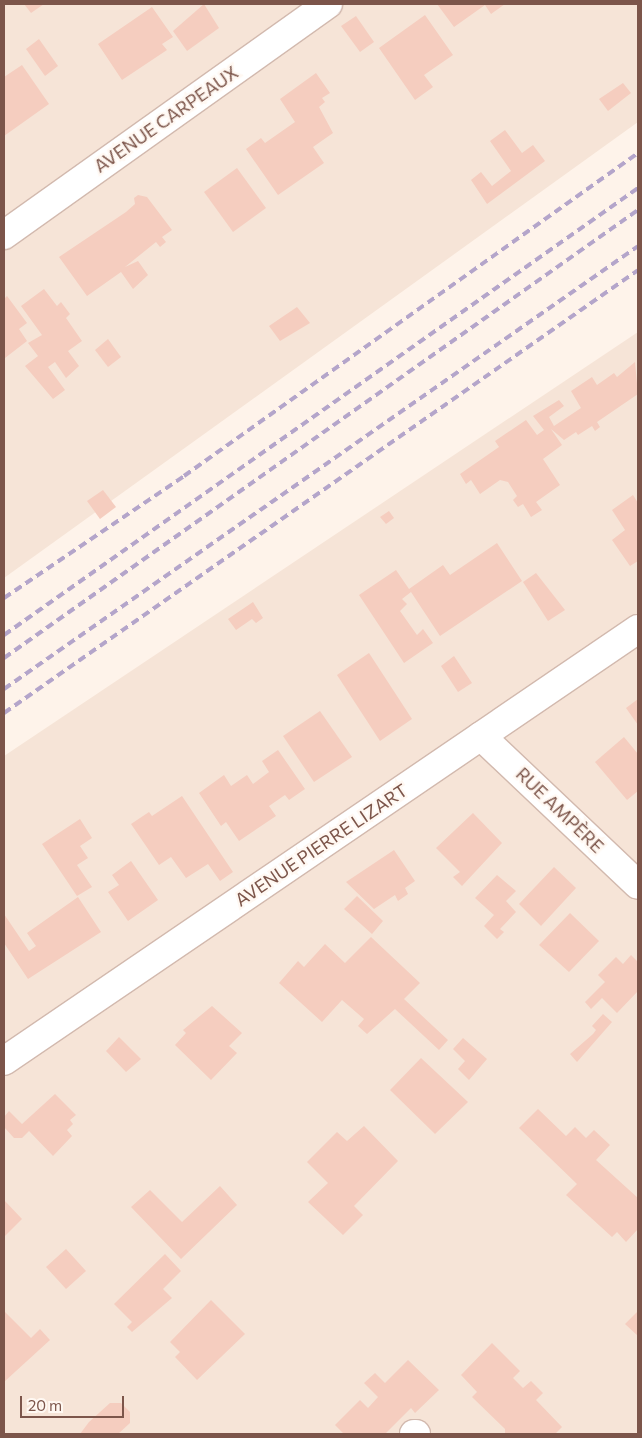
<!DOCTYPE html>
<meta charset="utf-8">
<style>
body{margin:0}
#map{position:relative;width:642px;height:1438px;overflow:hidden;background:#fef3ea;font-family:Commissioner,sans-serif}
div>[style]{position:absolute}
.residential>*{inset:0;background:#f6e4d7}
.building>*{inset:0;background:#f5cdbf}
.roads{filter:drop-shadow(1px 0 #d2b9ae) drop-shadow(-1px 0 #d2b9ae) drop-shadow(0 1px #d2b9ae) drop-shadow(0 -1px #d2b9ae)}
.street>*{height:28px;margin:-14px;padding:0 14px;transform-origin:14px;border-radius:14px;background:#fff}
.rail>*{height:4px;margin-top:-2px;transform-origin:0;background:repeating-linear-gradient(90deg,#b4a5ca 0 8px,transparent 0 13px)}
span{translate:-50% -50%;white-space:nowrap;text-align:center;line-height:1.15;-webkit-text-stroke:4.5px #fff8f2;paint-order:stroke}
.street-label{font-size:18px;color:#7c554a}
.frame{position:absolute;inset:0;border:5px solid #7c554a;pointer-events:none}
.scale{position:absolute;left:20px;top:1396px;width:104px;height:22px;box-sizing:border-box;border:2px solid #7c554a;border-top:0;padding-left:6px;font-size:15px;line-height:18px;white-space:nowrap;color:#7c554a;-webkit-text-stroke:4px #fff8f2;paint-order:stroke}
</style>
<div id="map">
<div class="residential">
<div style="clip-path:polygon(4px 4px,638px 4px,638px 122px,4px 578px)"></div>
<div style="clip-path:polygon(638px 332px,638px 1434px,4px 1434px,4px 756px)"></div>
</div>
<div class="building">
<div style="clip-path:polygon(24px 4px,44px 4px,31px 13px)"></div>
<div style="clip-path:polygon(204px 4px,219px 28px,187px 51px,173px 31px)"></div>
<div style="clip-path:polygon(437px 4px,505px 4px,491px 14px,485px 5px,454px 27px)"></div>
<div style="clip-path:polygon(152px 7px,173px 37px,162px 44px,167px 50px,122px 80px,98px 44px)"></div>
<div style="clip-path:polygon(425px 15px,453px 55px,424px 75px,433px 87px,415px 100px,379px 48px)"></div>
<div style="clip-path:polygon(356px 16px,374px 42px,360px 52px,341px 26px)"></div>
<div style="clip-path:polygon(39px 39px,58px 66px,45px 76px,26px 49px)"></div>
<div style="clip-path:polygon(22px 65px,49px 104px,4px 136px,4px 77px)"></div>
<div style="clip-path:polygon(316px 73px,330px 93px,322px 98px,325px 102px,319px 107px,333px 133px,313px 147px,324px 163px,278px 195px,246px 149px,261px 138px,265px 143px,295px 122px,280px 99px)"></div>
<div style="clip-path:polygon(623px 83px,631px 93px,608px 111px,599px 99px)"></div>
<div style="clip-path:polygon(505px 130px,522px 153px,533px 145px,545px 161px,487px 204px,471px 180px,481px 172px,492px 186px,511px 171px,490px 141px)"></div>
<div style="clip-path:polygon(237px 168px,266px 208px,233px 232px,204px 192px)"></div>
<div style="clip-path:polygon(138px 195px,147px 197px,172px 230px,162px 237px,166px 242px,160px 247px,156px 242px,125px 267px,138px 261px,148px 275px,133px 289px,121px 272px,87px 296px,59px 257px,126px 212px,135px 204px,134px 198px)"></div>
<div style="clip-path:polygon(44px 289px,57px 306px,61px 302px,70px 314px,66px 318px,82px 341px,68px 351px,79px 366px,66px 378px,55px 362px,48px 367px,65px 390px,53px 399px,25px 366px,38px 356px,28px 343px,42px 335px,21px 306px)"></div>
<div style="clip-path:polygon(7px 296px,27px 323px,19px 329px,27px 341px,5px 358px,4px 299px)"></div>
<div style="clip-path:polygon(297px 307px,310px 323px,280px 341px,269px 326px)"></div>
<div style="clip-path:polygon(108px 339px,121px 357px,108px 367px,95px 350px)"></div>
<div style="clip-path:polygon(635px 362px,638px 394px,597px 422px,600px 427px,595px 431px,592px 426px,578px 435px,576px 432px,564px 440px,551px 429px,562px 445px,543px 459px,560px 485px,536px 502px,542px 510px,531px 517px,523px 504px,518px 507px,513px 500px,517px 496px,508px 482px,500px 480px,480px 494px,471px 480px,466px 484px,460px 474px,499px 447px,495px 441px,526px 420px,537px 435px,544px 430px,533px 416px,559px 400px,564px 406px,549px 417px,554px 426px,581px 408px,571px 391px,592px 377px,597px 385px,614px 373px,617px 377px)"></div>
<div style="clip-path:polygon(103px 490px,116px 507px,100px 519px,87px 501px)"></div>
<div style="clip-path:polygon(633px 495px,638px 503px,638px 561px,630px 566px,612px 540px,625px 530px,612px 510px)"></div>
<div style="clip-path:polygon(389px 511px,394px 518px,386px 524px,380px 517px)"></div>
<div style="clip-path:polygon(497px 543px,522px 581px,440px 636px,411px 592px,402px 599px,407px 604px,400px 611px,417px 635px,423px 629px,433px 643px,404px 663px,359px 595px,396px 570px,409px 589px,443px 565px,450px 575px)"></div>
<div style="clip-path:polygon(536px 573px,565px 610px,548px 621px,523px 582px)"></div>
<div style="clip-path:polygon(253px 602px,263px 618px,256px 623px,252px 619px,236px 630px,228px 619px)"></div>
<div style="clip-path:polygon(369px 653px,412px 719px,380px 741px,337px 675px)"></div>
<div style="clip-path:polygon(454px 656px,472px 683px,458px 692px,441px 666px)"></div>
<div style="clip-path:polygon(638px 699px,638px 725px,626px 708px)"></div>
<div style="clip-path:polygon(320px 711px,352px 757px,314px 782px,283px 736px)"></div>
<div style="clip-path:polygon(624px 737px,638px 754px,638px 791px,627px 800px,595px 762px)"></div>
<div style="clip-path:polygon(278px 750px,305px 789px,289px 800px,285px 795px,269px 806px,276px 816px,239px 841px,226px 822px,221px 826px,199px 793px,224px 775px,231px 786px,247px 775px,253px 784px,269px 772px,262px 761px)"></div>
<div style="clip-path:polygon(182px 796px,233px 872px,220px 881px,208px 864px,186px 878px,171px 857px,159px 865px,131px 824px,149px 812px,152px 816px)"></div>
<div style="clip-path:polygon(473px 813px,502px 843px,462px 886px,453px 877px,460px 872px,436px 848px)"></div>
<div style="clip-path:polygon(80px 819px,92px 838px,80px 846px,88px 858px,77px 865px,92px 887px,77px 896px,42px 844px)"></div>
<div style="clip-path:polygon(394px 850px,415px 881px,405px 888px,408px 894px,398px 901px,395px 895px,374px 909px,346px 882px)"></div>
<div style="clip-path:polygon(131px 861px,158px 900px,128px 921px,108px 892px,119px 885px,112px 875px)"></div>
<div style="clip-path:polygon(554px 867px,576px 888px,541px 926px,519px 904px)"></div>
<div style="clip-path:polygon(497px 875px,516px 891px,506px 901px,516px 912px,500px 929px,504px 932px,497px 939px,484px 926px,494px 915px,475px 898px)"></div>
<div style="clip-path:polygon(357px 896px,383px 921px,372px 934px,344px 909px)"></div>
<div style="clip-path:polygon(78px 897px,101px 932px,28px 979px,4px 943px,4px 914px,29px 951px,36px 946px,27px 933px)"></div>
<div style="clip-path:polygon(570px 913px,599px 941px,569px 972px,539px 945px)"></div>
<div style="clip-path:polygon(371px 937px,420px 983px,404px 999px,448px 1040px,439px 1050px,395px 1009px,367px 1034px,358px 1026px,364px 1019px,342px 1000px,322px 1022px,279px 983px,298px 961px,304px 967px,325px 944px,345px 963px)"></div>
<div style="clip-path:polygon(631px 955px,638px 962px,638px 991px,617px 1013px,602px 998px,591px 1009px,585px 1002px,605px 982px,598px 975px,616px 957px,623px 964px)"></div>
<div style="clip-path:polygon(212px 1006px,242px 1033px,229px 1046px,237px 1053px,211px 1080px,175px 1045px,186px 1033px,183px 1030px)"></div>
<div style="clip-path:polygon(603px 1014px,612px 1022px,577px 1062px,570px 1054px,593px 1034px,596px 1030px,592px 1026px)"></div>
<div style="clip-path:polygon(119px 1037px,141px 1059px,126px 1072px,106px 1051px)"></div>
<div style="clip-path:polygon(463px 1038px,487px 1059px,469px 1080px,458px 1069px,465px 1061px,453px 1049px)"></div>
<div style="clip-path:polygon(421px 1058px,468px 1102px,435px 1134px,390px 1090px)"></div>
<div style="clip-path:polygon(55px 1094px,76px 1115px,70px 1120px,73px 1124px,67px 1130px,72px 1136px,53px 1156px,29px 1131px,22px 1138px,14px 1138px,4px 1127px,4px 1117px,9px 1111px,22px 1124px)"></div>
<div style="clip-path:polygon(538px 1109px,566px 1136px,575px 1127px,586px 1138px,594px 1130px,610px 1145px,596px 1160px,638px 1198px,638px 1229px,626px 1242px,617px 1232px,612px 1237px,566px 1195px,577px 1184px,519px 1128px)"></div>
<div style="clip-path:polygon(364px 1126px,398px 1161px,354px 1206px,363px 1215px,343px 1235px,308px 1202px,328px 1183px,307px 1162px,337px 1132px,347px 1141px)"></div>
<div style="clip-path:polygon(220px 1186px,237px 1205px,181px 1259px,131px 1207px,150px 1190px,182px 1222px)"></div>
<div style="clip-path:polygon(4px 1200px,22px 1219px,4px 1237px)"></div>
<div style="clip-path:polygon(66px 1249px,86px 1271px,66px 1289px,46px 1267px)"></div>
<div style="clip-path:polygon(165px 1254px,181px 1271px,163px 1289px,172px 1298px,132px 1332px,127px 1327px,132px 1322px,114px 1304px)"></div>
<div style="clip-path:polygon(211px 1300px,245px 1334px,197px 1380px,175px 1357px,180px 1352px,170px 1342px)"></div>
<div style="clip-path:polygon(4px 1311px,31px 1338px,40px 1329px,50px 1340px,4px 1382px)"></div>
<div style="clip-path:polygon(638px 1311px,638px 1336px,625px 1324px)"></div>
<div style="clip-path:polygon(492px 1343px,520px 1371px,513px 1378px,523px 1388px,531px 1381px,543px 1393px,536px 1400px,562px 1427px,555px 1434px,505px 1434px,505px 1429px,472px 1397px,477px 1392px,461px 1375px)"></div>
<div style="clip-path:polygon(408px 1360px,439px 1390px,415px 1413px,411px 1408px,385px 1434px,344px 1434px,335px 1425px,360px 1400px,368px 1408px,378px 1397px,364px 1383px,375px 1373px,385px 1383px)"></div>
<div style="clip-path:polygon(110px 1403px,121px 1403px,130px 1412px,130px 1423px,118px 1434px,80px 1434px,89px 1422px)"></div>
</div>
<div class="roads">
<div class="street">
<div style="left:4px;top:235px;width:398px;rotate:-35.5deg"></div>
<div style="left:481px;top:736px;width:216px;rotate:43.5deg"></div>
<div style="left:4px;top:1061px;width:767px;rotate:-34.27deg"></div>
<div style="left:414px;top:1434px;width:2px"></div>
</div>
</div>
<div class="rail">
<div style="left:4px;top:598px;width:217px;rotate:-34.1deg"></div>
<div style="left:184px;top:476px;width:557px;rotate:-35.43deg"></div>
<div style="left:4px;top:635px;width:776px;rotate:-35.19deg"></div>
<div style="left:4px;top:658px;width:776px;rotate:-35.25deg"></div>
<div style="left:4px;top:689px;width:773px;rotate:-34.94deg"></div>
<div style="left:4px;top:713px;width:773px;rotate:-34.94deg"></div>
</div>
<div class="street-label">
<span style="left:166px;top:119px;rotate:-35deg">AVENUE CARPEAUX</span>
<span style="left:560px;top:810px;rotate:44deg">RUE AMPÈRE</span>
<span style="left:321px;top:845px;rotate:-34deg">AVENUE PIERRE LIZART</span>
</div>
<div class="frame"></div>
<div class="scale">20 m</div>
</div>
